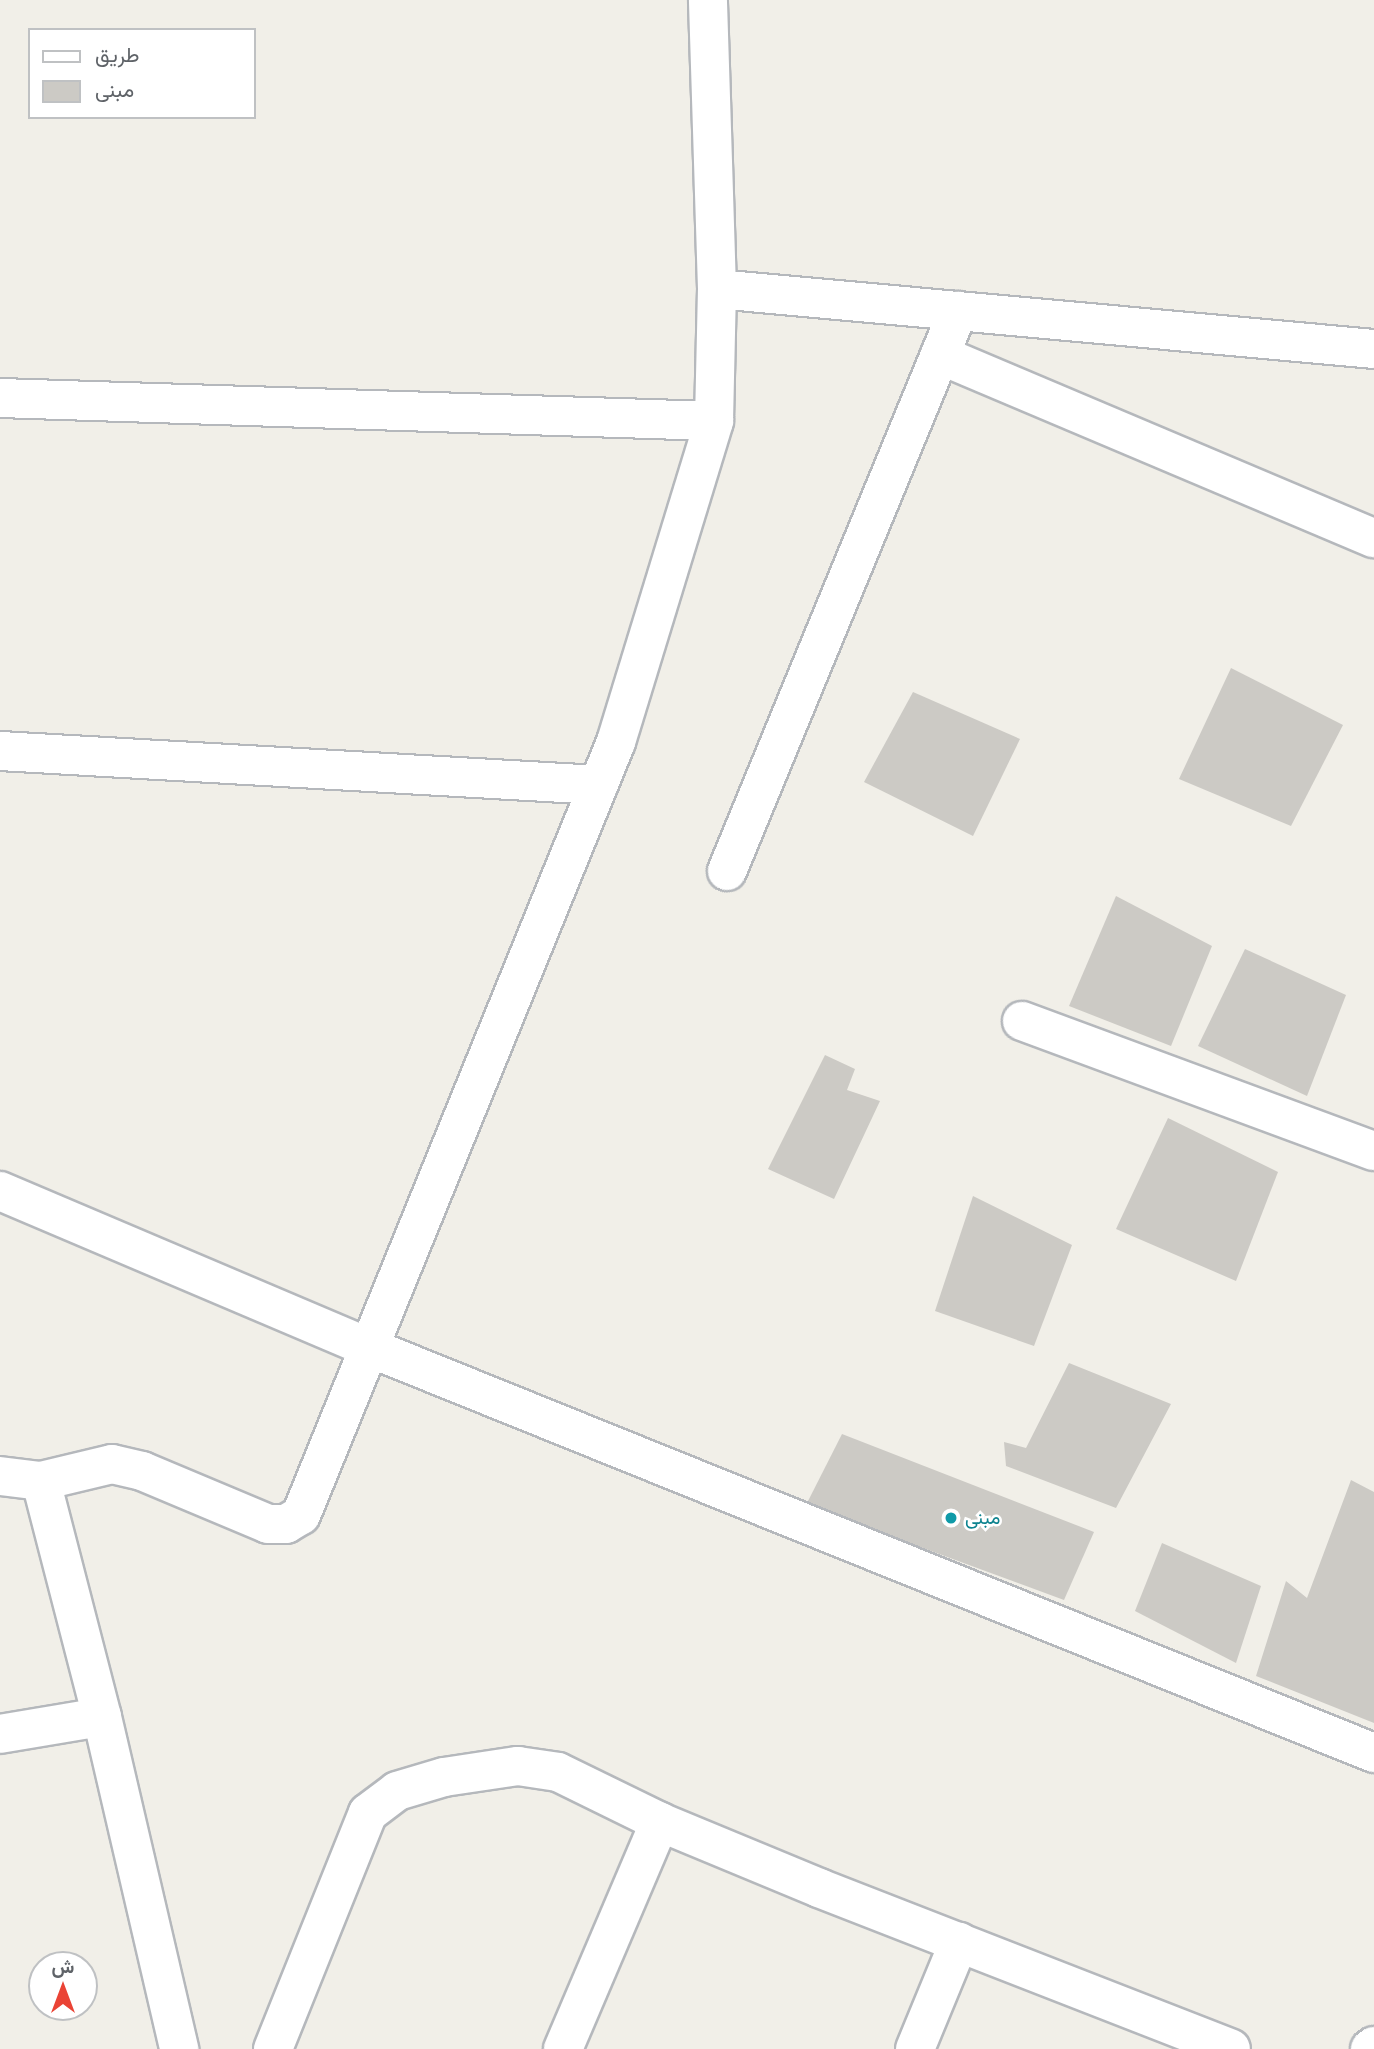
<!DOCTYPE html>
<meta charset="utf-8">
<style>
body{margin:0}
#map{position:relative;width:1374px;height:2049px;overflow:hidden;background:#f1efe8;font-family:Montserrat,Vazirmatn,sans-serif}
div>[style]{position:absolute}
.building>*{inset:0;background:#cccac5}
.roads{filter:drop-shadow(2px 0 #b5b8bc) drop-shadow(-2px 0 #b5b8bc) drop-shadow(0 2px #b5b8bc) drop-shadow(0 -2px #b5b8bc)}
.minor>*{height:38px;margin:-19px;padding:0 19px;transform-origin:19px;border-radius:19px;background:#fff}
.dots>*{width:19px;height:19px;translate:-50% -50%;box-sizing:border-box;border:4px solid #fff;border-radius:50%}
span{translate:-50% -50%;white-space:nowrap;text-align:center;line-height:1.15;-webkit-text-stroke:5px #fff;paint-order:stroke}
.culture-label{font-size:19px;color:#0d838f}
.left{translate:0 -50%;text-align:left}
.legend{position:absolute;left:28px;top:28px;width:228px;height:91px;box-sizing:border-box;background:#fff;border:2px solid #bfc1c3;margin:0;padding:9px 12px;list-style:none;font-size:21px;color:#5f6368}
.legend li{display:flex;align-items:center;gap:14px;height:35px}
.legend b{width:35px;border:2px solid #bfc1c3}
.north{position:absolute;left:28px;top:1951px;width:70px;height:70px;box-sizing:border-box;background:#fff;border:2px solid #bfc1c3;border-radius:50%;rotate:0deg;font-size:19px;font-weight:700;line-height:28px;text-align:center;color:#5f6368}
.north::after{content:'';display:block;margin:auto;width:24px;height:32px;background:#ea4335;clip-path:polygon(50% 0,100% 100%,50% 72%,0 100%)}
</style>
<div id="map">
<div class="building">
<div style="clip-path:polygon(1231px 668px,1343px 725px,1291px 826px,1179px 779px)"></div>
<div style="clip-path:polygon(913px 692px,1020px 739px,973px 836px,864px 782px)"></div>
<div style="clip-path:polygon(1116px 896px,1212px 946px,1171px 1046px,1069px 1006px)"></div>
<div style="clip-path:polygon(1245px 949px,1346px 995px,1307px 1096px,1198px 1046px)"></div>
<div style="clip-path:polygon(825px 1055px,855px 1069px,847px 1090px,880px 1101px,834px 1199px,768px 1169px)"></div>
<div style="clip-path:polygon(1168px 1118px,1278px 1172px,1236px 1281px,1116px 1229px)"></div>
<div style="clip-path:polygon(973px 1196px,1072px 1245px,1034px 1346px,935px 1311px)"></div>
<div style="clip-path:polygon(1069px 1363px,1171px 1404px,1116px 1508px,1006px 1466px,1004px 1442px,1026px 1448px)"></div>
<div style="clip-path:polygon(842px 1434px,1094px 1532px,1064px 1600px,806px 1505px)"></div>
<div style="clip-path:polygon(1351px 1480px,1374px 1492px,1374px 1723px,1256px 1676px,1286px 1581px,1307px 1598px)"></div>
<div style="clip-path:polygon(1162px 1543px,1261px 1586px,1236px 1663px,1135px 1611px)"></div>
</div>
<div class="roads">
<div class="minor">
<div style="left:717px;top:289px;width:660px;rotate:5.22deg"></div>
<div style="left:940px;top:355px;width:471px;rotate:22.9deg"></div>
<div style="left:0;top:398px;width:714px;rotate:1.85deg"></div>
<div style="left:0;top:751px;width:599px;rotate:3.25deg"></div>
<div style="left:727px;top:871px;width:606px;rotate:-67.58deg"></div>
<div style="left:1022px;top:1021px;width:375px;rotate:20.3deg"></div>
<div style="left:0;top:1191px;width:400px;rotate:23deg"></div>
<div style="left:368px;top:1347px;width:1085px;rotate:21.98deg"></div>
<div style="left:0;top:1476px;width:41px;rotate:7deg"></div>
<div style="left:41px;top:1481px;width:244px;rotate:75.5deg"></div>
<div style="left:102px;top:1717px;width:341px;rotate:76.9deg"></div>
<div style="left:41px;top:1481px;width:73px;rotate:-13.5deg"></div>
<div style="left:112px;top:1464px;width:31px;rotate:13deg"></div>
<div style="left:142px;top:1471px;width:137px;rotate:22.8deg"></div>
<div style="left:268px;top:1524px;width:18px"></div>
<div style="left:286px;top:1524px;width:17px;rotate:-31deg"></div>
<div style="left:301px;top:1515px;width:835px;rotate:-67.83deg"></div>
<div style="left:616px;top:742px;width:336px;rotate:-73deg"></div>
<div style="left:714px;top:421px;width:132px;rotate:-88.7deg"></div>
<div style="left:717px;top:289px;width:289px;rotate:-91.8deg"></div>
<div style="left:0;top:1734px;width:103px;rotate:-9.5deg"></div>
<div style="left:273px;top:2049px;width:254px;rotate:-68.1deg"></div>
<div style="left:368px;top:1813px;width:36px;rotate:-37deg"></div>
<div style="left:397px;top:1791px;width:49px;rotate:-16.6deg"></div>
<div style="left:444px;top:1777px;width:75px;rotate:-8.5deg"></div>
<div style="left:518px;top:1766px;width:40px;rotate:8.5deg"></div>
<div style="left:558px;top:1772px;width:114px;rotate:26.1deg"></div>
<div style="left:563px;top:2049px;width:247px;rotate:-66.9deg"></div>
<div style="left:660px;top:1822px;width:172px;rotate:22.5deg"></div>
<div style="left:819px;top:1888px;width:442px;rotate:21.3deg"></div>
<div style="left:915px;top:2049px;width:116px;rotate:-67.6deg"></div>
<div style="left:1370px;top:2049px;width:5px;rotate:-37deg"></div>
</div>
</div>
<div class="dots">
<div style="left:951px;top:1518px;background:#0f9aa8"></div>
</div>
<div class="culture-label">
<span class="left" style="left:965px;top:1518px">مبنى</span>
</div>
<ul class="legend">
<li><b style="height:9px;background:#fff"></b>طريق</li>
<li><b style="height:19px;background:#cccac5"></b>مبنى</li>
</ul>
<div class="north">ش</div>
</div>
